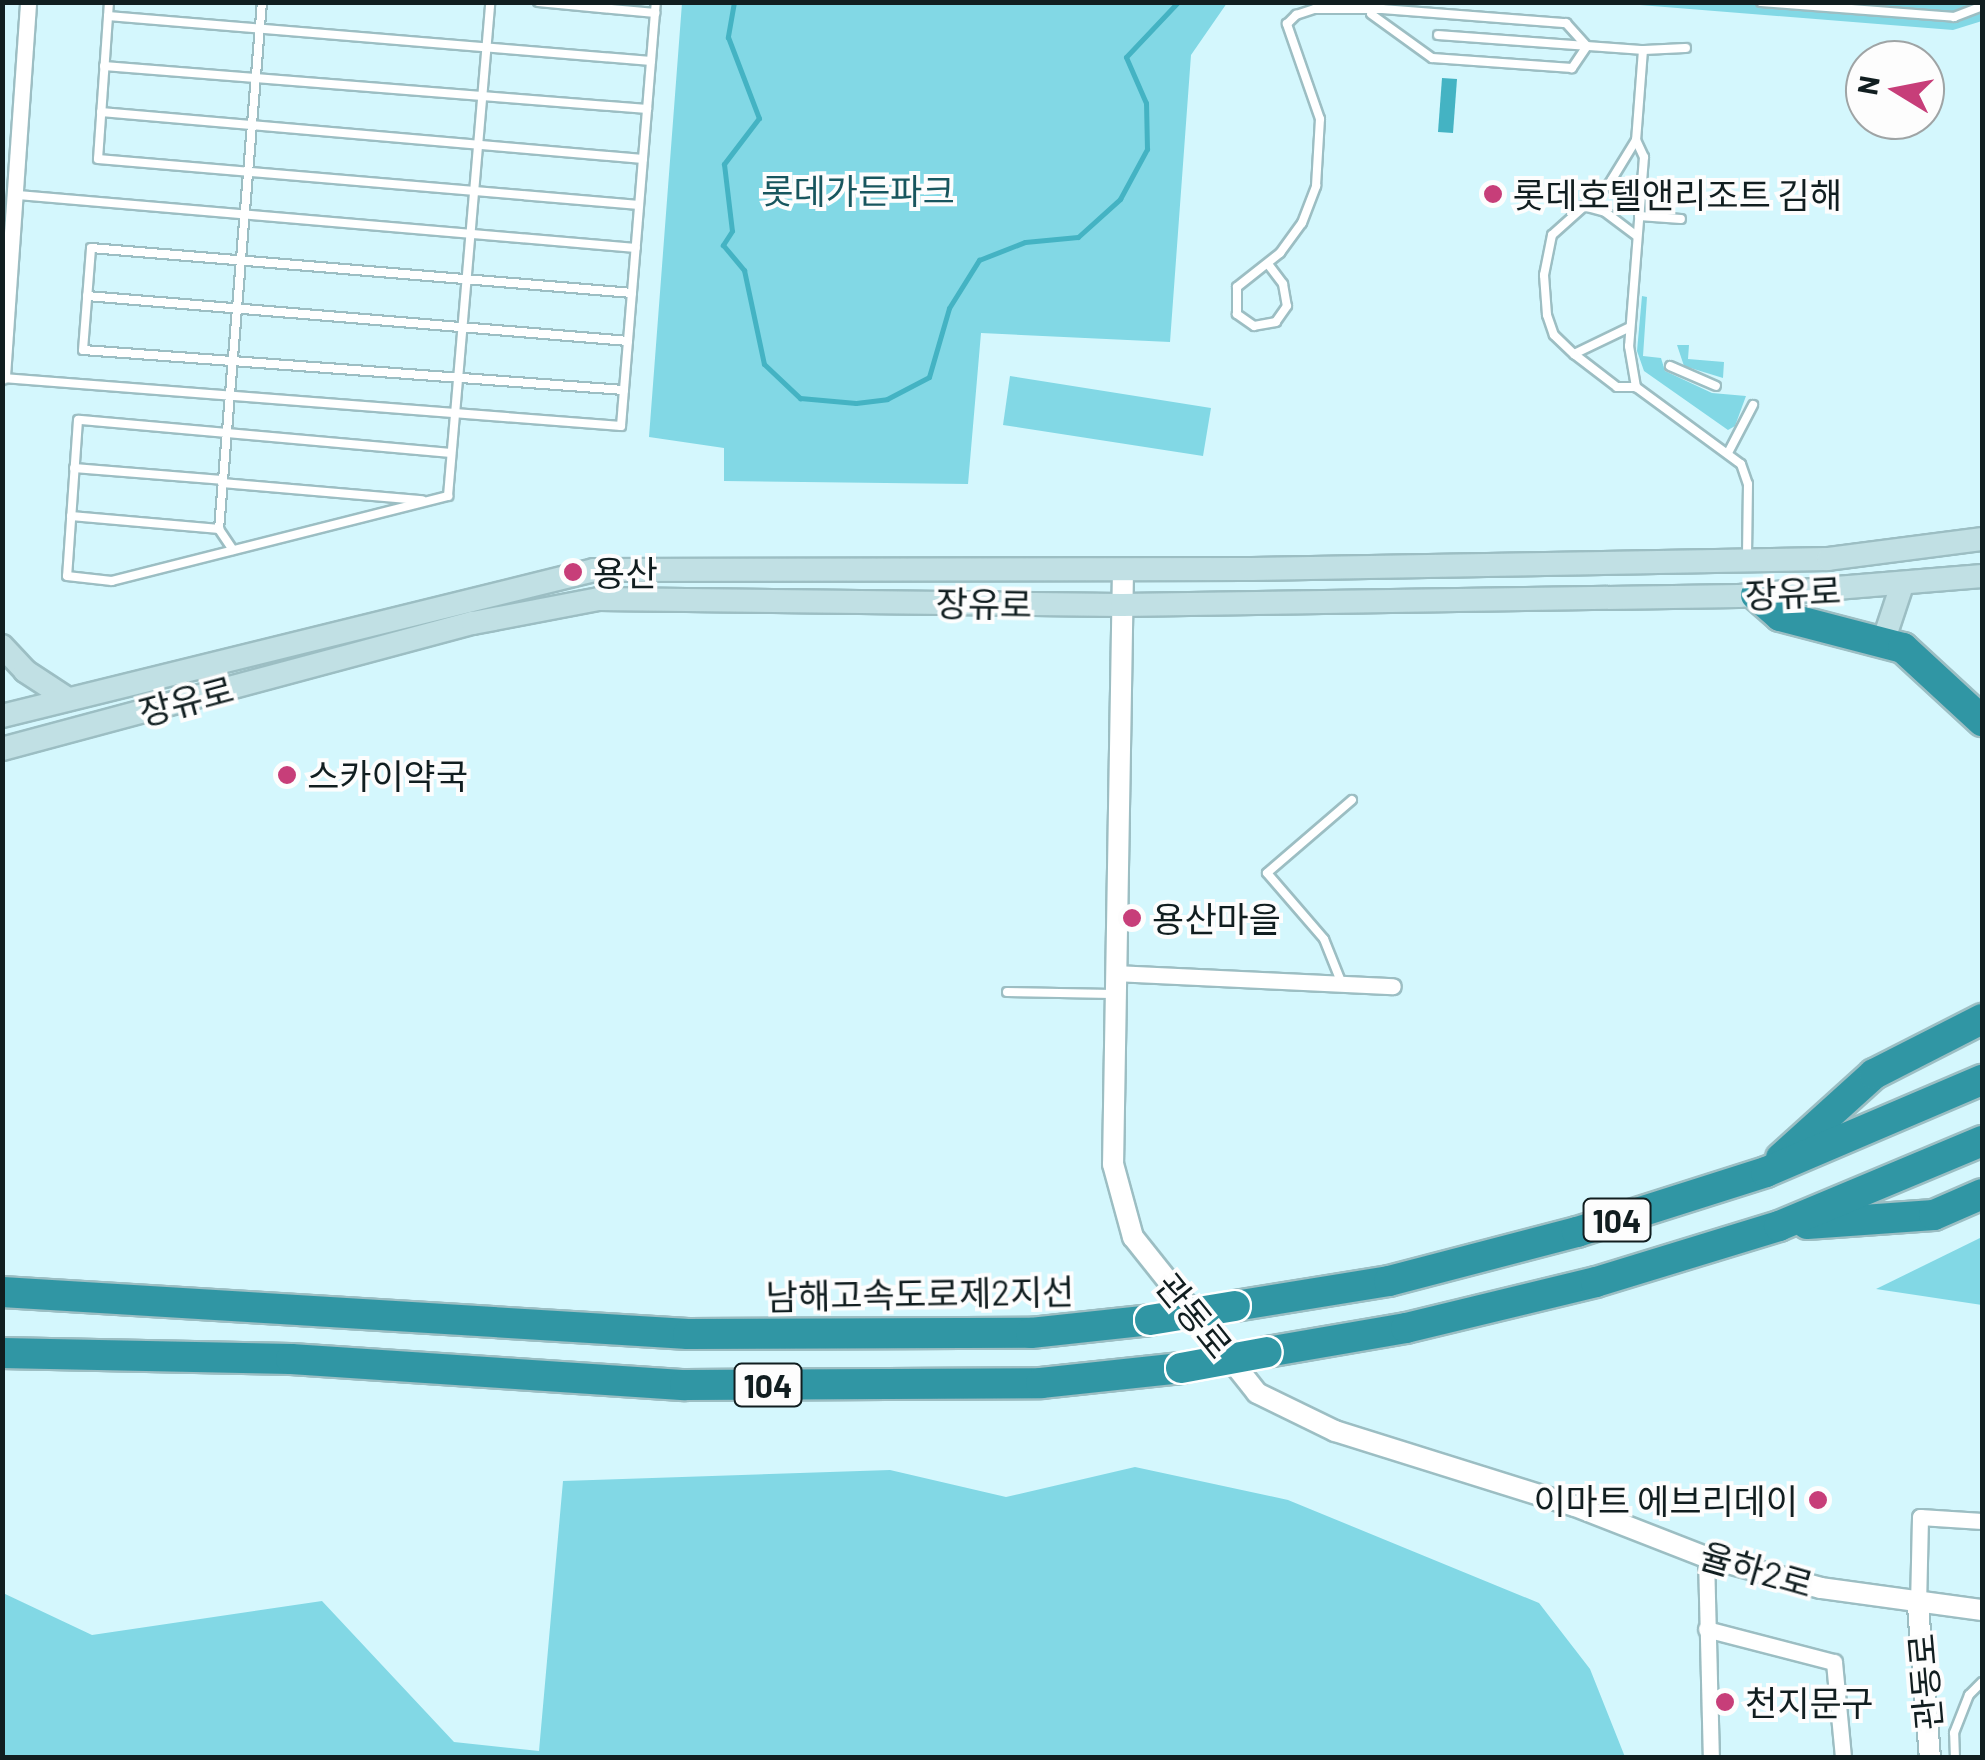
<!DOCTYPE html>
<meta charset="utf-8">
<style>
body{margin:0}
#map{position:relative;width:1985px;height:1760px;overflow:hidden;background:#d4f7fd;font-family:Barlow,"Noto Sans KR",sans-serif}
div>[style]{position:absolute}
.green>*{inset:0;background:#82d8e5}
.water>*{inset:0;background:#44b3c3}
.stream>*{height:5px;margin:-2.5px;padding:0 2.5px;transform-origin:2.5px;border-radius:2.5px;background:#44b3c3}
.roads{filter:drop-shadow(2px 0 #9cbec3) drop-shadow(-2px 0 #9cbec3) drop-shadow(0 2px #9cbec3) drop-shadow(0 -2px #9cbec3)}
.service>*{height:8px;margin:-4px;padding:0 4px;transform-origin:4px;border-radius:4px;background:#fff}
.minor>*{height:15px;margin:-7.5px;padding:0 7.5px;transform-origin:7.5px;border-radius:7.5px;background:#fff}
.tertiary>*{height:20px;margin:-10px;padding:0 10px;transform-origin:10px;border-radius:10px;background:#fff}
.secondary>*{height:22px;margin:-11px;padding:0 11px;transform-origin:11px;border-radius:11px;background:#c1e0e4}
.motorway>*{height:30px;margin:-15px;padding:0 15px;transform-origin:15px;border-radius:15px;background:#3096a4}
.bridges{filter:drop-shadow(2px 0 #fff) drop-shadow(-2px 0 #fff) drop-shadow(0 2px #fff) drop-shadow(0 -2px #fff)}
.motorway-bridge>*{height:30px;margin:-15px;padding:0 15px;transform-origin:15px;border-radius:15px;background:#3096a4}
.dots>*{width:28px;height:28px;translate:-50% -50%;box-sizing:border-box;border:5px solid #fdfdfd;border-radius:50%}
span{translate:-50% -50%;white-space:nowrap;text-align:center;line-height:1.15;-webkit-text-stroke:8px #fdfdfd;paint-order:stroke}
.shield-label span{padding:2px 8px;background:#fdfdfd;border:2px solid;border-radius:8px;-webkit-text-stroke-width:0}
.shield-label{font-size:32px;color:#111e20;font-weight:700}
.park-label{font-size:35px;color:#18565e}
.poi-label{font-size:35px;color:#111e20}
.left{translate:0 -50%;text-align:left}
.right{translate:-100% -50%;text-align:right}
.street-label{font-size:35px;color:#111e20}
.frame{position:absolute;inset:0;border:5px solid #111e20;pointer-events:none}
.north{position:absolute;left:1845px;top:40px;width:100px;height:100px;box-sizing:border-box;background:#fdfdfd;border:2px solid #9fa4a5;border-radius:50%;rotate:280deg;font-size:28px;font-weight:700;line-height:40px;text-align:center;color:#111e20}
.north::after{content:'';display:block;margin:auto;width:35px;height:45px;background:#c73e79;clip-path:polygon(50% 0,100% 100%,50% 72%,0 100%)}
</style>
<div id="map">
<div class="green">
<div style="clip-path:polygon(682px 3px,1227px 3px,1191px 55px,1170px 342px,981px 333px,968px 484px,724px 481px,724px 448px,649px 437px)"></div>
<div style="clip-path:polygon(1615px 3px,1982px 3px,1982px 21px,1953px 30px)"></div>
<div style="clip-path:polygon(1642px 296px,1647px 297px,1643px 356px,1661px 358px,1665px 371px,1712px 393px,1746px 396px,1735px 426px,1728px 430px,1644px 371px,1637px 351px)"></div>
<div style="clip-path:polygon(1677px 345px,1689px 345px,1688px 359px,1724px 362px,1723px 378px,1684px 366px)"></div>
<div style="clip-path:polygon(1010px 376px,1211px 408px,1203px 456px,1003px 425px)"></div>
<div style="clip-path:polygon(1982px 1237px,1982px 1305px,1876px 1289px)"></div>
<div style="clip-path:polygon(1135px 1467px,1288px 1500px,1539px 1603px,1590px 1669px,1625px 1757px,3px 1757px,3px 1593px,92px 1635px,322px 1601px,454px 1742px,539px 1751px,563px 1481px,890px 1470px,1006px 1497px)"></div>
</div>
<div class="water">
<div style="clip-path:polygon(1442px 78px,1457px 79px,1453px 133px,1438px 132px)"></div>
</div>
<div class="stream">
<div style="left:734px;top:2px;width:36px;rotate:100deg"></div>
<div style="left:728px;top:37px;width:87px;rotate:69.1deg"></div>
<div style="left:759px;top:118px;width:58px;rotate:127.3deg"></div>
<div style="left:724px;top:164px;width:67px;rotate:83.2deg"></div>
<div style="left:732px;top:231px;width:17px;rotate:123deg"></div>
<div style="left:723px;top:245px;width:33px;rotate:50deg"></div>
<div style="left:744px;top:270px;width:96px;rotate:78deg"></div>
<div style="left:764px;top:364px;width:50px;rotate:43.4deg"></div>
<div style="left:800px;top:398px;width:56px;rotate:5.1deg"></div>
<div style="left:856px;top:403px;width:31px;rotate:-7deg"></div>
<div style="left:887px;top:399px;width:47px;rotate:-27.6deg"></div>
<div style="left:929px;top:377px;width:72px;rotate:-73.8deg"></div>
<div style="left:949px;top:308px;width:57px;rotate:-58deg"></div>
<div style="left:979px;top:260px;width:49px;rotate:-21.4deg"></div>
<div style="left:1025px;top:242px;width:53px;rotate:-5.4deg"></div>
<div style="left:1078px;top:237px;width:57px;rotate:-42.1deg"></div>
<div style="left:1120px;top:199px;width:57px;rotate:-61.6deg"></div>
<div style="left:1147px;top:149px;width:46px;rotate:-91.2deg"></div>
<div style="left:1146px;top:103px;width:50px;rotate:-113.5deg"></div>
<div style="left:1126px;top:57px;width:76px;rotate:-46.6deg"></div>
</div>
<div class="roads">
<div class="service">
<div style="left:109px;top:2px;width:157px;rotate:94deg"></div>
<div style="left:98px;top:159px;width:543px;rotate:4.86deg"></div>
<div style="left:538px;top:2px;width:118px;rotate:5.4deg"></div>
<div style="left:1761px;top:2px;width:194px;rotate:4.4deg"></div>
<div style="left:1954px;top:17px;width:30px;rotate:-21deg"></div>
<div style="left:108px;top:16px;width:545px;rotate:4.74deg"></div>
<div style="left:1438px;top:35px;width:206px;rotate:4.2deg"></div>
<div style="left:1643px;top:50px;width:90px;rotate:94.4deg"></div>
<div style="left:1636px;top:140px;width:19px;rotate:65deg"></div>
<div style="left:1644px;top:157px;width:190px;rotate:94.5deg"></div>
<div style="left:1629px;top:346px;width:42px;rotate:80.3deg"></div>
<div style="left:1643px;top:50px;width:43px;rotate:-2.7deg"></div>
<div style="left:104px;top:66px;width:545px;rotate:4.53deg"></div>
<div style="left:101px;top:112px;width:544px;rotate:4.96deg"></div>
<div style="left:1636px;top:140px;width:52px;rotate:121.5deg"></div>
<div style="left:1609px;top:184px;width:76px;rotate:138.2deg"></div>
<div style="left:1552px;top:235px;width:41px;rotate:101.3deg"></div>
<div style="left:1544px;top:275px;width:40px;rotate:85.7deg"></div>
<div style="left:1547px;top:315px;width:21px;rotate:71deg"></div>
<div style="left:1554px;top:335px;width:28px;rotate:44deg"></div>
<div style="left:1574px;top:354px;width:54px;rotate:37.5deg"></div>
<div style="left:1617px;top:387px;width:19px"></div>
<div style="left:1636px;top:387px;width:130px;rotate:36.3deg"></div>
<div style="left:1741px;top:464px;width:21px;rotate:71deg"></div>
<div style="left:1748px;top:484px;width:72px;rotate:90.8deg"></div>
<div style="left:18px;top:195px;width:620px;rotate:4.9deg"></div>
<div style="left:1583px;top:206px;width:23px;rotate:15deg"></div>
<div style="left:1605px;top:212px;width:40px;rotate:37deg"></div>
<div style="left:1639px;top:216px;width:42px;rotate:4.1deg"></div>
<div style="left:1268px;top:264px;width:25px;rotate:53deg"></div>
<div style="left:1283px;top:284px;width:22px;rotate:80deg"></div>
<div style="left:1287px;top:306px;width:19px;rotate:125deg"></div>
<div style="left:1276px;top:322px;width:22px;rotate:170deg"></div>
<div style="left:1254px;top:326px;width:21px;rotate:-145deg"></div>
<div style="left:1237px;top:314px;width:27px;rotate:-90deg"></div>
<div style="left:1237px;top:287px;width:55px;rotate:-38.3deg"></div>
<div style="left:1280px;top:253px;width:37px;rotate:-54deg"></div>
<div style="left:1302px;top:223px;width:40px;rotate:-69deg"></div>
<div style="left:1316px;top:186px;width:67px;rotate:-86.6deg"></div>
<div style="left:1320px;top:119px;width:101px;rotate:-109.2deg"></div>
<div style="left:1287px;top:24px;width:13px;rotate:-45deg"></div>
<div style="left:1296px;top:15px;width:20px;rotate:-18deg"></div>
<div style="left:1315px;top:9px;width:67px"></div>
<div style="left:1382px;top:9px;width:185px;rotate:4.4deg"></div>
<div style="left:1566px;top:23px;width:31px;rotate:48deg"></div>
<div style="left:1587px;top:46px;width:27px;rotate:124deg"></div>
<div style="left:1572px;top:68px;width:140px;rotate:-175.9deg"></div>
<div style="left:1432px;top:58px;width:75px;rotate:-144.2deg"></div>
<div style="left:87px;top:296px;width:543px;rotate:4.75deg"></div>
<div style="left:1574px;top:354px;width:62px;rotate:-25.7deg"></div>
<div style="left:1670px;top:366px;width:50px;rotate:23.5deg"></div>
<div style="left:3px;top:378px;width:620px;rotate:4.44deg"></div>
<div style="left:621px;top:426px;width:425px;rotate:-85.3deg"></div>
<div style="left:624px;top:390px;width:542px;rotate:-175.77deg"></div>
<div style="left:83px;top:350px;width:102px;rotate:-85.5deg"></div>
<div style="left:91px;top:248px;width:543px;rotate:4.75deg"></div>
<div style="left:1729px;top:451px;width:52px;rotate:-62.4deg"></div>
<div style="left:451px;top:453px;width:374px;rotate:-174.9deg"></div>
<div style="left:78px;top:420px;width:156px;rotate:94deg"></div>
<div style="left:67px;top:576px;width:45px;rotate:6.3deg"></div>
<div style="left:112px;top:581px;width:347px;rotate:-14.2deg"></div>
<div style="left:448px;top:496px;width:496px;rotate:-85.1deg"></div>
<div style="left:74px;top:468px;width:148px;rotate:4.6deg"></div>
<div style="left:222px;top:483px;width:201px;rotate:4.9deg"></div>
<div style="left:71px;top:516px;width:149px;rotate:5deg"></div>
<div style="left:233px;top:550px;width:25px;rotate:-124deg"></div>
<div style="left:219px;top:529px;width:529px;rotate:-85.34deg"></div>
<div style="left:1342px;top:984px;width:48px;rotate:-111.8deg"></div>
<div style="left:1324px;top:939px;width:87px;rotate:-130.8deg"></div>
<div style="left:1267px;top:873px;width:112px;rotate:-40.7deg"></div>
<div style="left:1007px;top:992px;width:105px;rotate:1.1deg"></div>
<div style="left:1955px;top:1758px;width:25px;rotate:-92deg"></div>
<div style="left:1954px;top:1733px;width:41px;rotate:-68.5deg"></div>
<div style="left:1969px;top:1695px;width:18px;rotate:-45deg"></div>
</div>
<div class="minor">
<div style="left:2px;top:376px;width:375px;rotate:-86deg"></div>
<div style="left:1114px;top:973px;width:279px;rotate:2.7deg"></div>
<div style="left:1706px;top:1557px;width:201px;rotate:88.6deg"></div>
<div style="left:1918px;top:1606px;width:89px;rotate:-88.7deg"></div>
<div style="left:1920px;top:1517px;width:62px;rotate:3.7deg"></div>
<div style="left:1706px;top:1629px;width:132px;rotate:14.5deg"></div>
<div style="left:1834px;top:1662px;width:96px;rotate:84.6deg"></div>
</div>
<div class="tertiary">
<div style="left:1123px;top:570px;width:594px;rotate:90.96deg"></div>
<div style="left:1113px;top:1164px;width:76px;rotate:74.7deg"></div>
<div style="left:1133px;top:1237px;width:199px;rotate:51.5deg"></div>
<div style="left:1257px;top:1393px;width:87px;rotate:26deg"></div>
<div style="left:1335px;top:1431px;width:251px;rotate:17.4deg"></div>
<div style="left:1575px;top:1506px;width:141px;rotate:21.3deg"></div>
<div style="left:1706px;top:1557px;width:119px;rotate:15.1deg"></div>
<div style="left:1821px;top:1588px;width:162px;rotate:7.8deg"></div>
<div style="left:1918px;top:1606px;width:152px;rotate:85.5deg"></div>
</div>
<div class="secondary">
<div style="left:1884px;top:639px;width:57px;rotate:-71.6deg"></div>
<div style="left:2px;top:646px;width:34px;rotate:47deg"></div>
<div style="left:25px;top:671px;width:51px;rotate:33.1deg"></div>
<div style="left:2px;top:716px;width:610px;rotate:-13.85deg"></div>
<div style="left:594px;top:570px;width:658px;rotate:-0.09deg"></div>
<div style="left:1252px;top:569px;width:576px;rotate:-0.99deg"></div>
<div style="left:1828px;top:559px;width:155px;rotate:-7.4deg"></div>
<div style="left:2px;top:749px;width:488px;rotate:-15deg"></div>
<div style="left:473px;top:623px;width:128px;rotate:-10.8deg"></div>
<div style="left:599px;top:599px;width:523px;rotate:0.66deg"></div>
<div style="left:1122px;top:605px;width:617px;rotate:-0.84deg"></div>
<div style="left:1739px;top:596px;width:244px;rotate:-4.7deg"></div>
</div>
<div class="motorway">
<div style="left:1756px;top:595px;width:32px;rotate:41deg"></div>
<div style="left:1780px;top:616px;width:127px;rotate:14.6deg"></div>
<div style="left:1903px;top:648px;width:108px;rotate:42.7deg"></div>
<div style="left:1781px;top:1158px;width:125px;rotate:-42.1deg"></div>
<div style="left:1874px;top:1074px;width:121px;rotate:-27deg"></div>
<div style="left:1807px;top:1224px;width:127px;rotate:-4.1deg"></div>
<div style="left:1934px;top:1215px;width:52px;rotate:-23.6deg"></div>
<div style="left:2px;top:1292px;width:687px;rotate:3.5deg"></div>
<div style="left:688px;top:1334px;width:343px;rotate:-0.2deg"></div>
<div style="left:1031px;top:1333px;width:120px;rotate:-6.2deg"></div>
<div style="left:1235px;top:1306px;width:156px;rotate:-9.2deg"></div>
<div style="left:1389px;top:1281px;width:194px;rotate:-14.6deg"></div>
<div style="left:1577px;top:1232px;width:198px;rotate:-17.6deg"></div>
<div style="left:1766px;top:1172px;width:235px;rotate:-23.1deg"></div>
<div style="left:1267px;top:1352px;width:141px;rotate:-9.8deg"></div>
<div style="left:1406px;top:1328px;width:195px;rotate:-13.6deg"></div>
<div style="left:1596px;top:1282px;width:191px;rotate:-17deg"></div>
<div style="left:1779px;top:1226px;width:220px;rotate:-22.7deg"></div>
<div style="left:2px;top:1353px;width:289px;rotate:1.2deg"></div>
<div style="left:291px;top:1359px;width:395px;rotate:3.8deg"></div>
<div style="left:685px;top:1385px;width:356px;rotate:-0.3deg"></div>
<div style="left:1041px;top:1383px;width:141px;rotate:-6.1deg"></div>
</div>
</div>
<div class="bridges">
<div class="motorway-bridge">
<div style="left:1150px;top:1320px;width:86px;rotate:-9.4deg"></div>
<div style="left:1181px;top:1368px;width:87px;rotate:-10.5deg"></div>
</div>
</div>
<div class="dots">
<div style="left:1493px;top:194px;background:#c73e79"></div>
<div style="left:573px;top:572px;background:#c73e79"></div>
<div style="left:287px;top:775px;background:#c73e79"></div>
<div style="left:1132px;top:918px;background:#c73e79"></div>
<div style="left:1818px;top:1500px;background:#c73e79"></div>
<div style="left:1725px;top:1702px;background:#c73e79"></div>
</div>
<div class="shield-label">
<span style="left:1617px;top:1220px">104</span>
<span style="left:768px;top:1385px">104</span>
</div>
<div class="park-label">
<span style="left:858px;top:190px">롯데가든파크</span>
</div>
<div class="poi-label">
<span class="left" style="left:1513px;top:194px">롯데호텔앤리조트 김해</span>
<span class="left" style="left:593px;top:572px">용산</span>
<span class="left" style="left:307px;top:775px">스카이약국</span>
<span class="left" style="left:1152px;top:918px">용산마을</span>
<span class="right" style="left:1798px;top:1500px">이마트 에브리데이</span>
<span class="left" style="left:1745px;top:1702px">천지문구</span>
</div>
<div class="street-label">
<span style="left:1793px;top:592px;rotate:-3deg">장유로</span>
<span style="left:984px;top:603px;rotate:1deg">장유로</span>
<span style="left:186px;top:700px;rotate:-15deg">장유로</span>
<span style="left:920px;top:1293px;rotate:-1deg">남해고속도로제2지선</span>
<span style="left:1195px;top:1315px;rotate:51deg">관동로</span>
<span style="left:1757px;top:1569px;rotate:16deg">율하2로</span>
<span style="left:1924px;top:1682px;rotate:-95deg">관동로</span>
</div>
<div class="frame"></div>
<div class="north">N</div>
</div>
